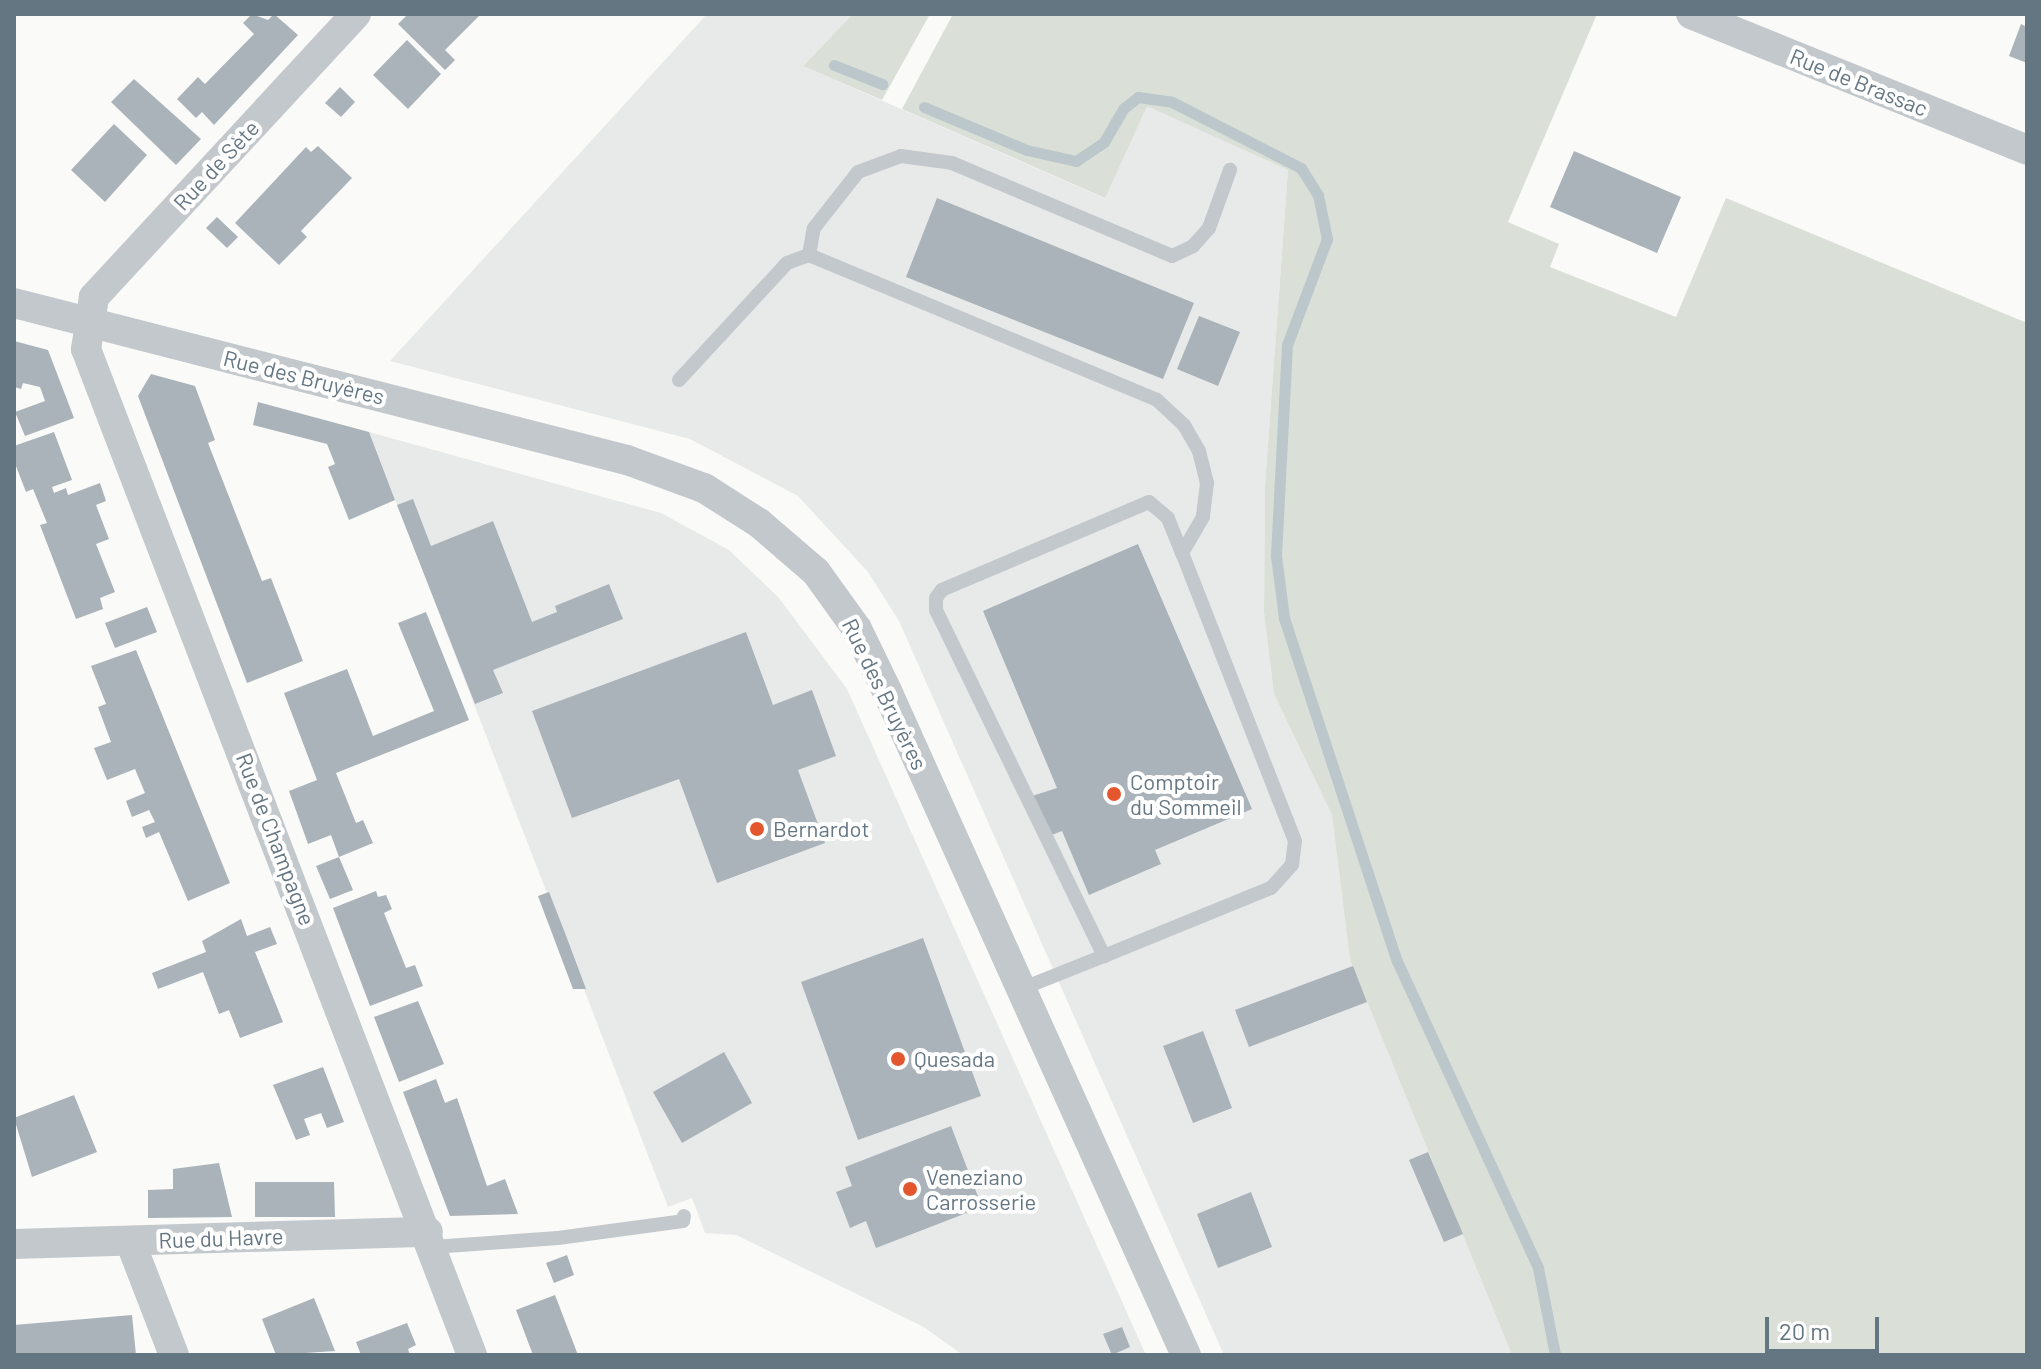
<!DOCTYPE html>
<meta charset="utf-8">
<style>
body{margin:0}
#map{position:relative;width:2041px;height:1369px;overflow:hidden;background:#fafaf8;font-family:Barlow,sans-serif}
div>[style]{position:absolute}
.built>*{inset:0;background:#e8e9e9}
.green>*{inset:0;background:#dadfd7}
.stream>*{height:11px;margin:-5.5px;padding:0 5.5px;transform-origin:5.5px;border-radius:5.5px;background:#bbc7cb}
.building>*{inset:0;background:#aab3b9}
.service>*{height:14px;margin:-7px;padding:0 7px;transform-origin:7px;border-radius:7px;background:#c3c8cc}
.minor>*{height:30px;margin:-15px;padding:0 15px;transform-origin:15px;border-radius:15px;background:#c3c8cc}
.dots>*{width:22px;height:22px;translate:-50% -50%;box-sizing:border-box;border:4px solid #fff;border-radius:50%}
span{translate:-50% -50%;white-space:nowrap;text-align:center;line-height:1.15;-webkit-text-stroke:8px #fff;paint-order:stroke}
.street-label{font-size:22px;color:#657683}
.poi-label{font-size:22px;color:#657683}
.left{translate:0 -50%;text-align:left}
.frame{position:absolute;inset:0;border:16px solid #657683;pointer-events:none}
.scale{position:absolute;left:1765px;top:1317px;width:114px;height:36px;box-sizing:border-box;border:4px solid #657683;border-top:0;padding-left:10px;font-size:24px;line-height:28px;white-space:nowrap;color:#657683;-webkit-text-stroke:6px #fff;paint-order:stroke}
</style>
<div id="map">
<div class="built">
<div style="clip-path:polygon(707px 14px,853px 14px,803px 66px,1104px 198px,1146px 105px,1288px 170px,1265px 485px,1264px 613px,1274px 694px,1332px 815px,1350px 960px,1512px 1355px,1224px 1355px,899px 621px,868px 572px,798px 496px,690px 439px,390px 361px)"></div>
<div style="clip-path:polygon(369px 432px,661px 513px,729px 550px,779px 598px,847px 689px,1146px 1355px,963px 1355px,922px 1326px,736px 1235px,705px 1233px,692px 1198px,668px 1207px)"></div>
</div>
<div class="green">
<div style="clip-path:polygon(853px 14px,930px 14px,882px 100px,803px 66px)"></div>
<div style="clip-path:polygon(953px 14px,1597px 14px,1508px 222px,1559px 244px,1550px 267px,1676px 317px,1726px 198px,2027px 323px,2027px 1355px,1512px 1355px,1350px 960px,1332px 815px,1274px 694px,1264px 613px,1265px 485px,1288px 170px,1147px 106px,1105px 198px,902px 109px)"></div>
</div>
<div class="stream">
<div style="left:834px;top:65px;width:52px;rotate:21.6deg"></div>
<div style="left:924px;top:107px;width:112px;rotate:22.7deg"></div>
<div style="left:1027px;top:150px;width:50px;rotate:12.7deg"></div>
<div style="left:1076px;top:161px;width:34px;rotate:-34deg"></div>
<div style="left:1104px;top:142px;width:39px;rotate:-60deg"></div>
<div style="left:1124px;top:108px;width:18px;rotate:-38deg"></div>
<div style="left:1138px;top:97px;width:34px;rotate:8deg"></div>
<div style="left:1172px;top:102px;width:145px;rotate:27.1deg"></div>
<div style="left:1301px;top:168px;width:32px;rotate:58deg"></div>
<div style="left:1318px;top:195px;width:45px;rotate:78.4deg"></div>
<div style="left:1327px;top:239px;width:113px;rotate:110.7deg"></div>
<div style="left:1287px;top:345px;width:211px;rotate:93deg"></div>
<div style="left:1276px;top:556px;width:63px;rotate:82.6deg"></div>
<div style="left:1284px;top:618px;width:361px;rotate:71.8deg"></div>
<div style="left:1397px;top:961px;width:338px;rotate:65.3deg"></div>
<div style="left:1538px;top:1268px;width:89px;rotate:78.9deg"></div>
</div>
<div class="building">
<div style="clip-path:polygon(252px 14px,268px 20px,274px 14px,298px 35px,214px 125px,202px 112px,196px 118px,177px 99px,198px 77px,205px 84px,254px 34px,243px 23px)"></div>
<div style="clip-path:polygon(408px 14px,481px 14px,445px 50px,455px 60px,445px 70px,398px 24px)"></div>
<div style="clip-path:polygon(2021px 24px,2027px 27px,2027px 63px,2009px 56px)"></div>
<div style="clip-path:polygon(407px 40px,441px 74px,408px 109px,373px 75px)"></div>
<div style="clip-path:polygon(134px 79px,201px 139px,176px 165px,111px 102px)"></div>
<div style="clip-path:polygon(340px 87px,355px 102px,341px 117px,325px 103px)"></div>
<div style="clip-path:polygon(114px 124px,147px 155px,105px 202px,71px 170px)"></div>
<div style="clip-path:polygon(318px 146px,352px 178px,301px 231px,307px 237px,279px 265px,235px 223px,306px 147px,311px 152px)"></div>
<div style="clip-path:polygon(1574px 151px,1681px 197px,1657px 253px,1550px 207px)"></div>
<div style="clip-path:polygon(937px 198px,1194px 303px,1163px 379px,906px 277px)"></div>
<div style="clip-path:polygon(217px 217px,238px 237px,227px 248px,206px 228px)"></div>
<div style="clip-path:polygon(1199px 316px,1240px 332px,1218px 386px,1177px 369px)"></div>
<div style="clip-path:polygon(14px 341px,48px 350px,74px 418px,25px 436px,15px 412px,45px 401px,40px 387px,23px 383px,21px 389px,14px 387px)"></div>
<div style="clip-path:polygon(151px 374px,195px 386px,215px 440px,208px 443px,262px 581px,271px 578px,303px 661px,247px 683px,138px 396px)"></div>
<div style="clip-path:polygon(258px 402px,369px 432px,395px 500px,349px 520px,328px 467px,335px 464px,327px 444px,253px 425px)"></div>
<div style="clip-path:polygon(54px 432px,72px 480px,52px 487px,54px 493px,66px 488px,68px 495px,100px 483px,106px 501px,96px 505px,109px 539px,96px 544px,115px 592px,100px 598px,103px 609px,76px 619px,40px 525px,47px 523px,33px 489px,26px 492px,14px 461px,14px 446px)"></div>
<div style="clip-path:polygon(413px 499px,431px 546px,493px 521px,532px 622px,557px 612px,555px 606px,609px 584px,623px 619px,493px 670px,503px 693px,475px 704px,397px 505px)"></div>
<div style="clip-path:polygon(1138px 544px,1252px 809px,1155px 850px,1161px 864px,1089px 895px,1062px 831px,1049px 836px,1032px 796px,1057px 788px,983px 611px)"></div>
<div style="clip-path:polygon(147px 607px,157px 632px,115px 648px,105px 623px)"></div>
<div style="clip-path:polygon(426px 612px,469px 720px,336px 773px,356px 823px,363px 820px,373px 843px,339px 857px,331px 835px,308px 844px,289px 791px,317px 780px,284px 693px,347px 669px,373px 736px,434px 711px,398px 623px)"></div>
<div style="clip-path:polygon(746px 632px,773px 705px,812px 690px,836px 756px,798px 770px,825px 843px,717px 883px,679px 779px,572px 818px,532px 711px)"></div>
<div style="clip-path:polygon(136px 650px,230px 883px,188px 901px,159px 832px,146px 838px,142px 827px,155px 822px,149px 810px,132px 817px,126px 801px,145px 793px,135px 769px,107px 780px,94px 748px,111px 742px,98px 707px,106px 704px,91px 666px)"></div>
<div style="clip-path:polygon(339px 857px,353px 890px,330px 899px,316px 866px)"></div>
<div style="clip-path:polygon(376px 891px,378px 897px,386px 895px,392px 909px,384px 913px,406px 968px,415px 965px,423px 986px,370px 1006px,333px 908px)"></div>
<div style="clip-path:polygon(549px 892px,565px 933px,586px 989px,573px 989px,538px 896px)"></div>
<div style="clip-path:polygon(241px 919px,247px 936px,270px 927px,277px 944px,255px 952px,283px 1022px,240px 1038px,229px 1010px,219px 1014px,203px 972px,158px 989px,152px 973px,206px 952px,202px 941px)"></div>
<div style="clip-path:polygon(923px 938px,981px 1096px,858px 1140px,801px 982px)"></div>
<div style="clip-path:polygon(1353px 966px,1367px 1002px,1249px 1047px,1235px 1010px)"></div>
<div style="clip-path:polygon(418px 1001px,444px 1064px,399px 1082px,374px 1017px)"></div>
<div style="clip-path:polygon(1203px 1031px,1232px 1108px,1193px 1123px,1163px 1046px)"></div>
<div style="clip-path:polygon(724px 1052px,752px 1103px,682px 1143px,653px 1092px)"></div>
<div style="clip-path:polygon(323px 1067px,344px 1122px,327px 1128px,321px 1113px,304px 1119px,310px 1135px,296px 1140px,273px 1085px)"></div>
<div style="clip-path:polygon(436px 1079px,445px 1103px,457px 1098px,487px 1186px,505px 1179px,518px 1214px,450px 1216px,403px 1092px)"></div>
<div style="clip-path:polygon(74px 1095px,97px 1152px,32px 1177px,14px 1118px)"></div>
<div style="clip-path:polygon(951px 1126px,982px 1207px,876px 1248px,866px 1221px,850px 1228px,836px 1192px,852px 1186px,845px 1167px)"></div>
<div style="clip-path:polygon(1428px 1152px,1463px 1234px,1444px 1242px,1409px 1160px)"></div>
<div style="clip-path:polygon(219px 1163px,232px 1217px,148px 1218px,148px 1190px,173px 1189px,173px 1169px)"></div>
<div style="clip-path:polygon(255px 1182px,334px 1182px,335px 1217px,255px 1217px)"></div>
<div style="clip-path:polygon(1251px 1192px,1272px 1247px,1218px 1268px,1197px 1214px)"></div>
<div style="clip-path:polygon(567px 1255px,574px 1275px,554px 1283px,546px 1263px)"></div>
<div style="clip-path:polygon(555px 1295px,578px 1355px,533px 1355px,516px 1310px)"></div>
<div style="clip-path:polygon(314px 1298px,335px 1351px,276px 1355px,262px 1319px)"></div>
<div style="clip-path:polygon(132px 1315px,136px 1355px,14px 1355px,14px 1325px)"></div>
<div style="clip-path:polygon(407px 1323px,416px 1345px,408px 1349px,410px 1355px,361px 1355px,356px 1342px)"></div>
<div style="clip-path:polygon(1122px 1327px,1130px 1347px,1112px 1355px,1103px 1334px)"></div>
</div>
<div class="service">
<div style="left:809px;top:255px;width:27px;rotate:-80deg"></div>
<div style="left:814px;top:228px;width:71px;rotate:-51.8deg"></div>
<div style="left:858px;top:172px;width:46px;rotate:-20.4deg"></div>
<div style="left:901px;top:156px;width:51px;rotate:7.8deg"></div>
<div style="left:952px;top:163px;width:239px;rotate:22.9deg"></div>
<div style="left:1172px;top:256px;width:23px;rotate:-25deg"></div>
<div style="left:1193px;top:246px;width:24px;rotate:-48deg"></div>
<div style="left:1209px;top:228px;width:62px;rotate:-70.1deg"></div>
<div style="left:679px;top:380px;width:159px;rotate:-47.3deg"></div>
<div style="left:787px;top:263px;width:23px;rotate:-20deg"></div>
<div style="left:809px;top:255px;width:377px;rotate:22.6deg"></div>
<div style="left:1157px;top:400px;width:37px;rotate:43deg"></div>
<div style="left:1184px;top:425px;width:30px;rotate:60deg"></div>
<div style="left:1199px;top:451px;width:33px;rotate:76deg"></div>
<div style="left:1207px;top:483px;width:34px;rotate:97deg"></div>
<div style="left:1203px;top:517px;width:42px;rotate:120.3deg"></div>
<div style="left:1021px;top:989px;width:89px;rotate:-21.7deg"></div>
<div style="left:1104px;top:956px;width:180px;rotate:-22.2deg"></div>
<div style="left:1271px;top:888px;width:31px;rotate:-48deg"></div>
<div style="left:1292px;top:865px;width:24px;rotate:-83deg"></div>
<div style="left:1295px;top:841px;width:309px;rotate:-111.4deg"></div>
<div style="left:1182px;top:553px;width:38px;rotate:-112deg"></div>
<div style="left:1168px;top:518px;width:25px;rotate:-140deg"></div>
<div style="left:1149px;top:502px;width:225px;rotate:157deg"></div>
<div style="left:942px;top:590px;width:10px;rotate:127deg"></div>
<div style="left:936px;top:598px;width:12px;rotate:90deg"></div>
<div style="left:936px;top:610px;width:385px;rotate:64.1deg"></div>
<div style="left:433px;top:1247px;width:125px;rotate:-4.1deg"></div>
<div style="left:558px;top:1238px;width:126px;rotate:-7.7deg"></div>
<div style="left:683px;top:1221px;width:5px;rotate:-79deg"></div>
</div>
<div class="minor">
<div style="left:356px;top:14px;width:386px;rotate:132.8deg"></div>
<div style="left:94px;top:297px;width:53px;rotate:98.7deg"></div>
<div style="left:86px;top:349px;width:1078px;rotate:69.01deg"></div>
<div style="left:1691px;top:14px;width:362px;rotate:22deg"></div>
<div style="left:14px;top:303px;width:633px;rotate:14.37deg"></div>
<div style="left:627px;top:460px;width:82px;rotate:20deg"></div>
<div style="left:704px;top:488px;width:65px;rotate:32.5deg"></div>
<div style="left:759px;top:523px;width:75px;rotate:40.7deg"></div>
<div style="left:816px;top:572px;width:70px;rotate:54.3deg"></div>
<div style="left:857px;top:629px;width:69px;rotate:64.2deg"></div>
<div style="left:887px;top:691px;width:728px;rotate:65.76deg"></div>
<div style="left:130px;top:1241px;width:122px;rotate:68.9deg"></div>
<div style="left:14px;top:1244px;width:414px;rotate:-1.7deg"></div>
</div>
<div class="dots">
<div style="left:1114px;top:794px;background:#e4572e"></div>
<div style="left:757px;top:829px;background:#e4572e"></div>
<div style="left:898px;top:1059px;background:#e4572e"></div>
<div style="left:910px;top:1189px;background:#e4572e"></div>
</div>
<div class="street-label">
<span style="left:1859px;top:82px;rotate:22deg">Rue de Brassac</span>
<span style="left:216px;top:165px;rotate:-47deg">Rue de Sète</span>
<span style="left:304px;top:377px;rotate:14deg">Rue des Bruyères</span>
<span style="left:885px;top:694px;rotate:64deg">Rue des Bruyères</span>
<span style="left:276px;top:839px;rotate:69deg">Rue de Champagne</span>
<span style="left:221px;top:1238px;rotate:-2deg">Rue du Havre</span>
</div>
<div class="poi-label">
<span class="left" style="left:1130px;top:794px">Comptoir<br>du Sommeil</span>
<span class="left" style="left:773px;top:829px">Bernardot</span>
<span class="left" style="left:914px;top:1059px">Quesada</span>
<span class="left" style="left:926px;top:1189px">Veneziano<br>Carrosserie</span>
</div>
<div class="frame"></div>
<div class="scale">20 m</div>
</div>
